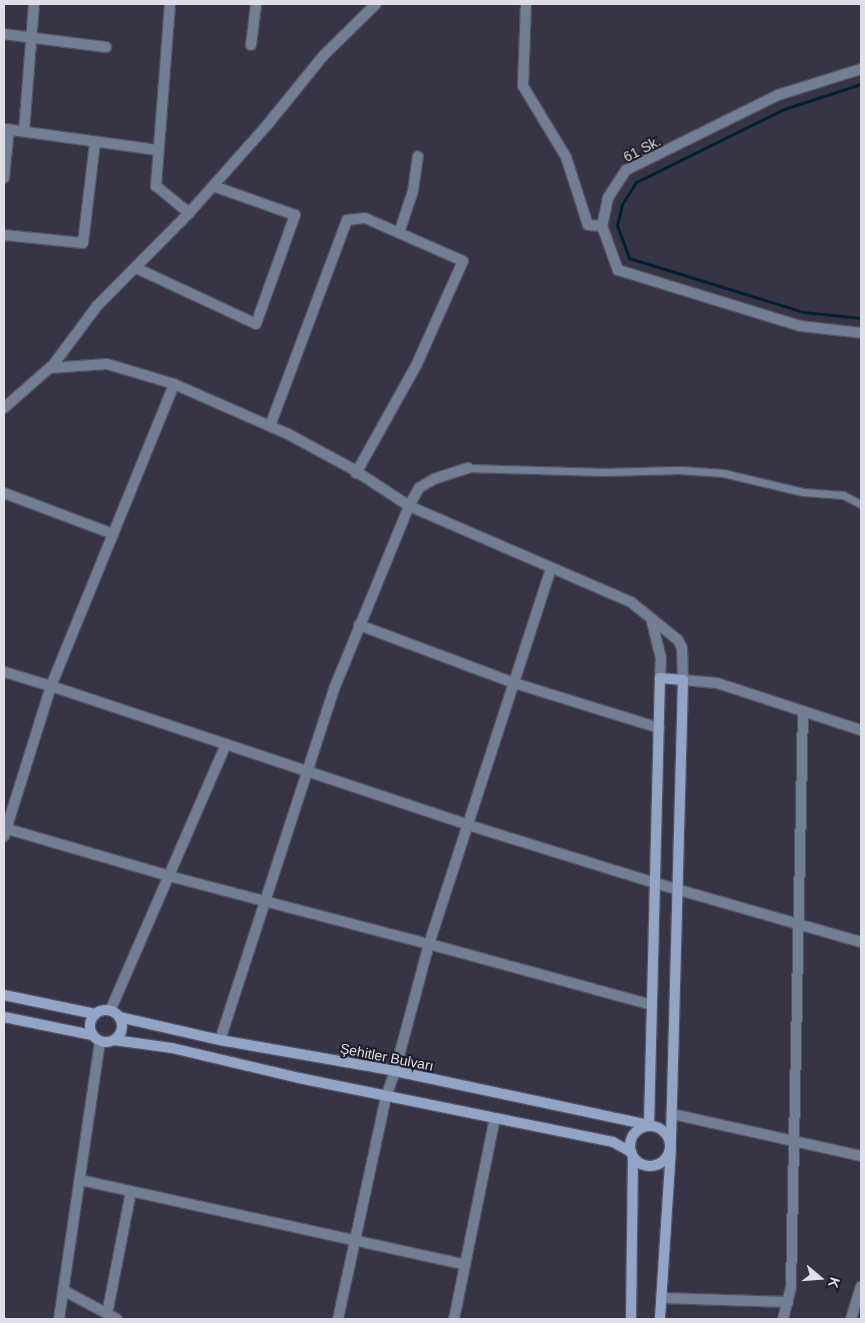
<!DOCTYPE html>
<meta charset="utf-8">
<style>
body{margin:0}
#map{position:relative;width:865px;height:1323px;overflow:hidden;background:#373446;font-family:Helvetica,sans-serif}
div>[style]{position:absolute}
.stream>*{height:3px;margin:-1.5px;padding:0 1.5px;transform-origin:1.5px;border-radius:1.5px;background:#012231}
.roads{filter:drop-shadow(1px 0 #555363) drop-shadow(-1px 0 #555363) drop-shadow(0 1px #555363) drop-shadow(0 -1px #555363)}
.service>*{height:7px;margin:-3.5px;padding:0 3.5px;transform-origin:3.5px;border-radius:3.5px;background:#717e93}
.minor>*{height:10px;margin:-5px;padding:0 5px;transform-origin:5px;border-radius:5px;background:#717e93}
.secondary>*{height:10px;margin:-5px;padding:0 5px;transform-origin:5px;border-radius:5px;background:#92a5c6}
.secondary>.ring{margin:-5px;padding:0;box-sizing:content-box;background:none;border:10px solid #92a5c6;border-radius:50%}
span{translate:-50% -50%;white-space:nowrap;text-align:center;line-height:1.15;-webkit-text-stroke:4px #1e1d25;paint-order:stroke}
.street-label{font-size:14px;color:#dfdee9}
.frame{position:absolute;inset:0;border:5px solid #dfdee9;pointer-events:none}
.north{position:absolute;left:795px;top:1253px;width:50px;height:50px;-webkit-text-stroke:4px #1e1d25;paint-order:stroke;rotate:108deg;font-size:14px;font-weight:700;line-height:20px;text-align:center;color:#dfdee9}
.north::after{content:'';display:block;margin:auto;width:18px;height:22px;background:#dfdee9;clip-path:polygon(50% 0,100% 100%,50% 72%,0 100%)}
</style>
<div id="map">
<div class="stream">
<div style="left:861px;top:84px;width:81px;rotate:162deg"></div>
<div style="left:784px;top:109px;width:165px;rotate:153.7deg"></div>
<div style="left:636px;top:182px;width:26px;rotate:122deg"></div>
<div style="left:622px;top:204px;width:22px;rotate:103deg"></div>
<div style="left:617px;top:225px;width:35px;rotate:70deg"></div>
<div style="left:629px;top:258px;width:182px;rotate:17.2deg"></div>
<div style="left:803px;top:312px;width:58px;rotate:5.9deg"></div>
</div>
<div class="roads">
<div class="service">
<div style="left:468px;top:468px;width:136px;rotate:1.7deg"></div>
<div style="left:604px;top:472px;width:76px;rotate:-1.5deg"></div>
<div style="left:680px;top:470px;width:43px;rotate:4deg"></div>
<div style="left:723px;top:473px;width:82px;rotate:13.4deg"></div>
<div style="left:803px;top:492px;width:40px;rotate:4.3deg"></div>
<div style="left:843px;top:495px;width:20px;rotate:27deg"></div>
</div>
<div class="minor">
<div style="left:170px;top:4px;width:183px;rotate:94.4deg"></div>
<div style="left:156px;top:186px;width:43px;rotate:39.3deg"></div>
<div style="left:526px;top:4px;width:82px;rotate:92.1deg"></div>
<div style="left:523px;top:86px;width:83px;rotate:58.8deg"></div>
<div style="left:566px;top:157px;width:71px;rotate:72.1deg"></div>
<div style="left:588px;top:225px;width:14px;rotate:4deg"></div>
<div style="left:4px;top:34px;width:103px;rotate:7.3deg"></div>
<div style="left:251px;top:45px;width:41px;rotate:-83deg"></div>
<div style="left:861px;top:69px;width:87px;rotate:162.6deg"></div>
<div style="left:778px;top:95px;width:169px;rotate:153.7deg"></div>
<div style="left:626px;top:170px;width:33px;rotate:123deg"></div>
<div style="left:608px;top:198px;width:29px;rotate:102deg"></div>
<div style="left:602px;top:226px;width:47px;rotate:70deg"></div>
<div style="left:618px;top:270px;width:190px;rotate:17.1deg"></div>
<div style="left:800px;top:326px;width:61px;rotate:6.5deg"></div>
<div style="left:4px;top:129px;width:155px;rotate:7.8deg"></div>
<div style="left:24px;top:131px;width:127px;rotate:-85.5deg"></div>
<div style="left:4px;top:178px;width:49px;rotate:-84.2deg"></div>
<div style="left:399px;top:233px;width:44px;rotate:-71.6deg"></div>
<div style="left:413px;top:191px;width:35px;rotate:-82deg"></div>
<div style="left:4px;top:235px;width:79px;rotate:5.8deg"></div>
<div style="left:83px;top:243px;width:102px;rotate:-83.2deg"></div>
<div style="left:136px;top:268px;width:132px;rotate:25deg"></div>
<div style="left:256px;top:324px;width:116px;rotate:-70.3deg"></div>
<div style="left:295px;top:215px;width:87px;rotate:-160.5deg"></div>
<div style="left:50px;top:368px;width:57px;rotate:-4deg"></div>
<div style="left:107px;top:364px;width:70px;rotate:16.6deg"></div>
<div style="left:174px;top:384px;width:124px;rotate:23.7deg"></div>
<div style="left:288px;top:434px;width:72px;rotate:28.4deg"></div>
<div style="left:351px;top:468px;width:69px;rotate:33.2deg"></div>
<div style="left:409px;top:506px;width:242px;rotate:23.4deg"></div>
<div style="left:631px;top:602px;width:60px;rotate:39deg"></div>
<div style="left:678px;top:640px;width:9px;rotate:63deg"></div>
<div style="left:682px;top:648px;width:32px;rotate:88deg"></div>
<div style="left:683px;top:680px;width:34px;rotate:5deg"></div>
<div style="left:717px;top:683px;width:151px;rotate:18.1deg"></div>
<div style="left:4px;top:408px;width:65px;rotate:-41.3deg"></div>
<div style="left:53px;top:365px;width:74px;rotate:-53.3deg"></div>
<div style="left:97px;top:306px;width:131px;rotate:-45.3deg"></div>
<div style="left:189px;top:213px;width:119px;rotate:-48.4deg"></div>
<div style="left:268px;top:124px;width:87px;rotate:-51deg"></div>
<div style="left:323px;top:56px;width:74px;rotate:-44.5deg"></div>
<div style="left:270px;top:426px;width:220px;rotate:-69.5deg"></div>
<div style="left:347px;top:220px;width:18px;rotate:-6deg"></div>
<div style="left:365px;top:218px;width:107px;rotate:23.7deg"></div>
<div style="left:463px;top:261px;width:113px;rotate:114.1deg"></div>
<div style="left:417px;top:364px;width:125px;rotate:119.2deg"></div>
<div style="left:4px;top:493px;width:116px;rotate:20.6deg"></div>
<div style="left:652px;top:622px;width:36px;rotate:76deg"></div>
<div style="left:661px;top:657px;width:21px;rotate:93deg"></div>
<div style="left:359px;top:625px;width:165px;rotate:20.5deg"></div>
<div style="left:514px;top:683px;width:152px;rotate:17.2deg"></div>
<div style="left:4px;top:672px;width:49px;rotate:16.6deg"></div>
<div style="left:51px;top:686px;width:440px;rotate:18.4deg"></div>
<div style="left:468px;top:825px;width:196px;rotate:17.2deg"></div>
<div style="left:655px;top:883px;width:214px;rotate:16deg"></div>
<div style="left:4px;top:828px;width:172px;rotate:16.2deg"></div>
<div style="left:169px;top:876px;width:269px;rotate:14.7deg"></div>
<div style="left:429px;top:944px;width:231px;rotate:15.3deg"></div>
<div style="left:4px;top:836px;width:157px;rotate:-72.6deg"></div>
<div style="left:51px;top:686px;width:326px;rotate:-67.8deg"></div>
<div style="left:110px;top:1011px;width:291px;rotate:-66.5deg"></div>
<div style="left:220px;top:1040px;width:369px;rotate:-72deg"></div>
<div style="left:334px;top:689px;width:198px;rotate:-67.7deg"></div>
<div style="left:409px;top:506px;width:21px;rotate:-61deg"></div>
<div style="left:419px;top:488px;width:17px;rotate:-31deg"></div>
<div style="left:434px;top:479px;width:36px;rotate:-18deg"></div>
<div style="left:672px;top:1114px;width:194px;rotate:12.5deg"></div>
<div style="left:80px;top:1180px;width:394px;rotate:12.4deg"></div>
<div style="left:63px;top:1290px;width:61px;rotate:28.2deg"></div>
<div style="left:661px;top:1298px;width:127px;rotate:1.8deg"></div>
<div style="left:107px;top:1314px;width:124px;rotate:-78.9deg"></div>
<div style="left:59px;top:1319px;width:281px;rotate:-81.6deg"></div>
<div style="left:338px;top:1319px;width:227px;rotate:-77.8deg"></div>
<div style="left:386px;top:1097px;width:28px;rotate:-71deg"></div>
<div style="left:395px;top:1071px;width:131px;rotate:-75deg"></div>
<div style="left:429px;top:944px;width:394px;rotate:-72deg"></div>
<div style="left:454px;top:1319px;width:205px;rotate:-78.5deg"></div>
<div style="left:783px;top:1319px;width:33px;rotate:-76deg"></div>
<div style="left:791px;top:1287px;width:576px;rotate:-88.81deg"></div>
<div style="left:851px;top:1319px;width:34px;rotate:-73deg"></div>
</div>
<div class="secondary">
<div style="left:4px;top:995px;width:93px;rotate:11.8deg"></div>
<div class="ring" style="left:90px;top:1010px;width:22px;height:22px"></div>
<div style="left:4px;top:1017px;width:90px;rotate:11.6deg"></div>
<div style="left:119px;top:1017px;width:104px;rotate:12.8deg"></div>
<div style="left:220px;top:1040px;width:178px;rotate:10deg"></div>
<div style="left:395px;top:1071px;width:260px;rotate:12deg"></div>
<div style="left:649px;top:1125px;width:447px;rotate:-88.6deg"></div>
<div style="left:660px;top:678px;width:23px;rotate:5deg"></div>
<div style="left:683px;top:680px;width:468px;rotate:91.5deg"></div>
<div style="left:671px;top:1148px;width:171px;rotate:93.7deg"></div>
<div style="left:114px;top:1040px;width:59px;rotate:7.9deg"></div>
<div style="left:172px;top:1048px;width:130px;rotate:13.3deg"></div>
<div style="left:299px;top:1078px;width:320px;rotate:11.5deg"></div>
<div style="left:613px;top:1142px;width:21px;rotate:29deg"></div>
<div class="ring" style="left:630px;top:1126px;width:30px;height:30px"></div>
<div style="left:631px;top:1319px;width:162px;rotate:-89.3deg"></div>
</div>
</div>
<div class="street-label">
<span style="left:642px;top:149px;rotate:-27deg">61 Sk.</span>
<span style="left:387px;top:1057px;rotate:11deg">Şehitler Bulvarı</span>
</div>
<div class="frame"></div>
<div class="north">K</div>
</div>
